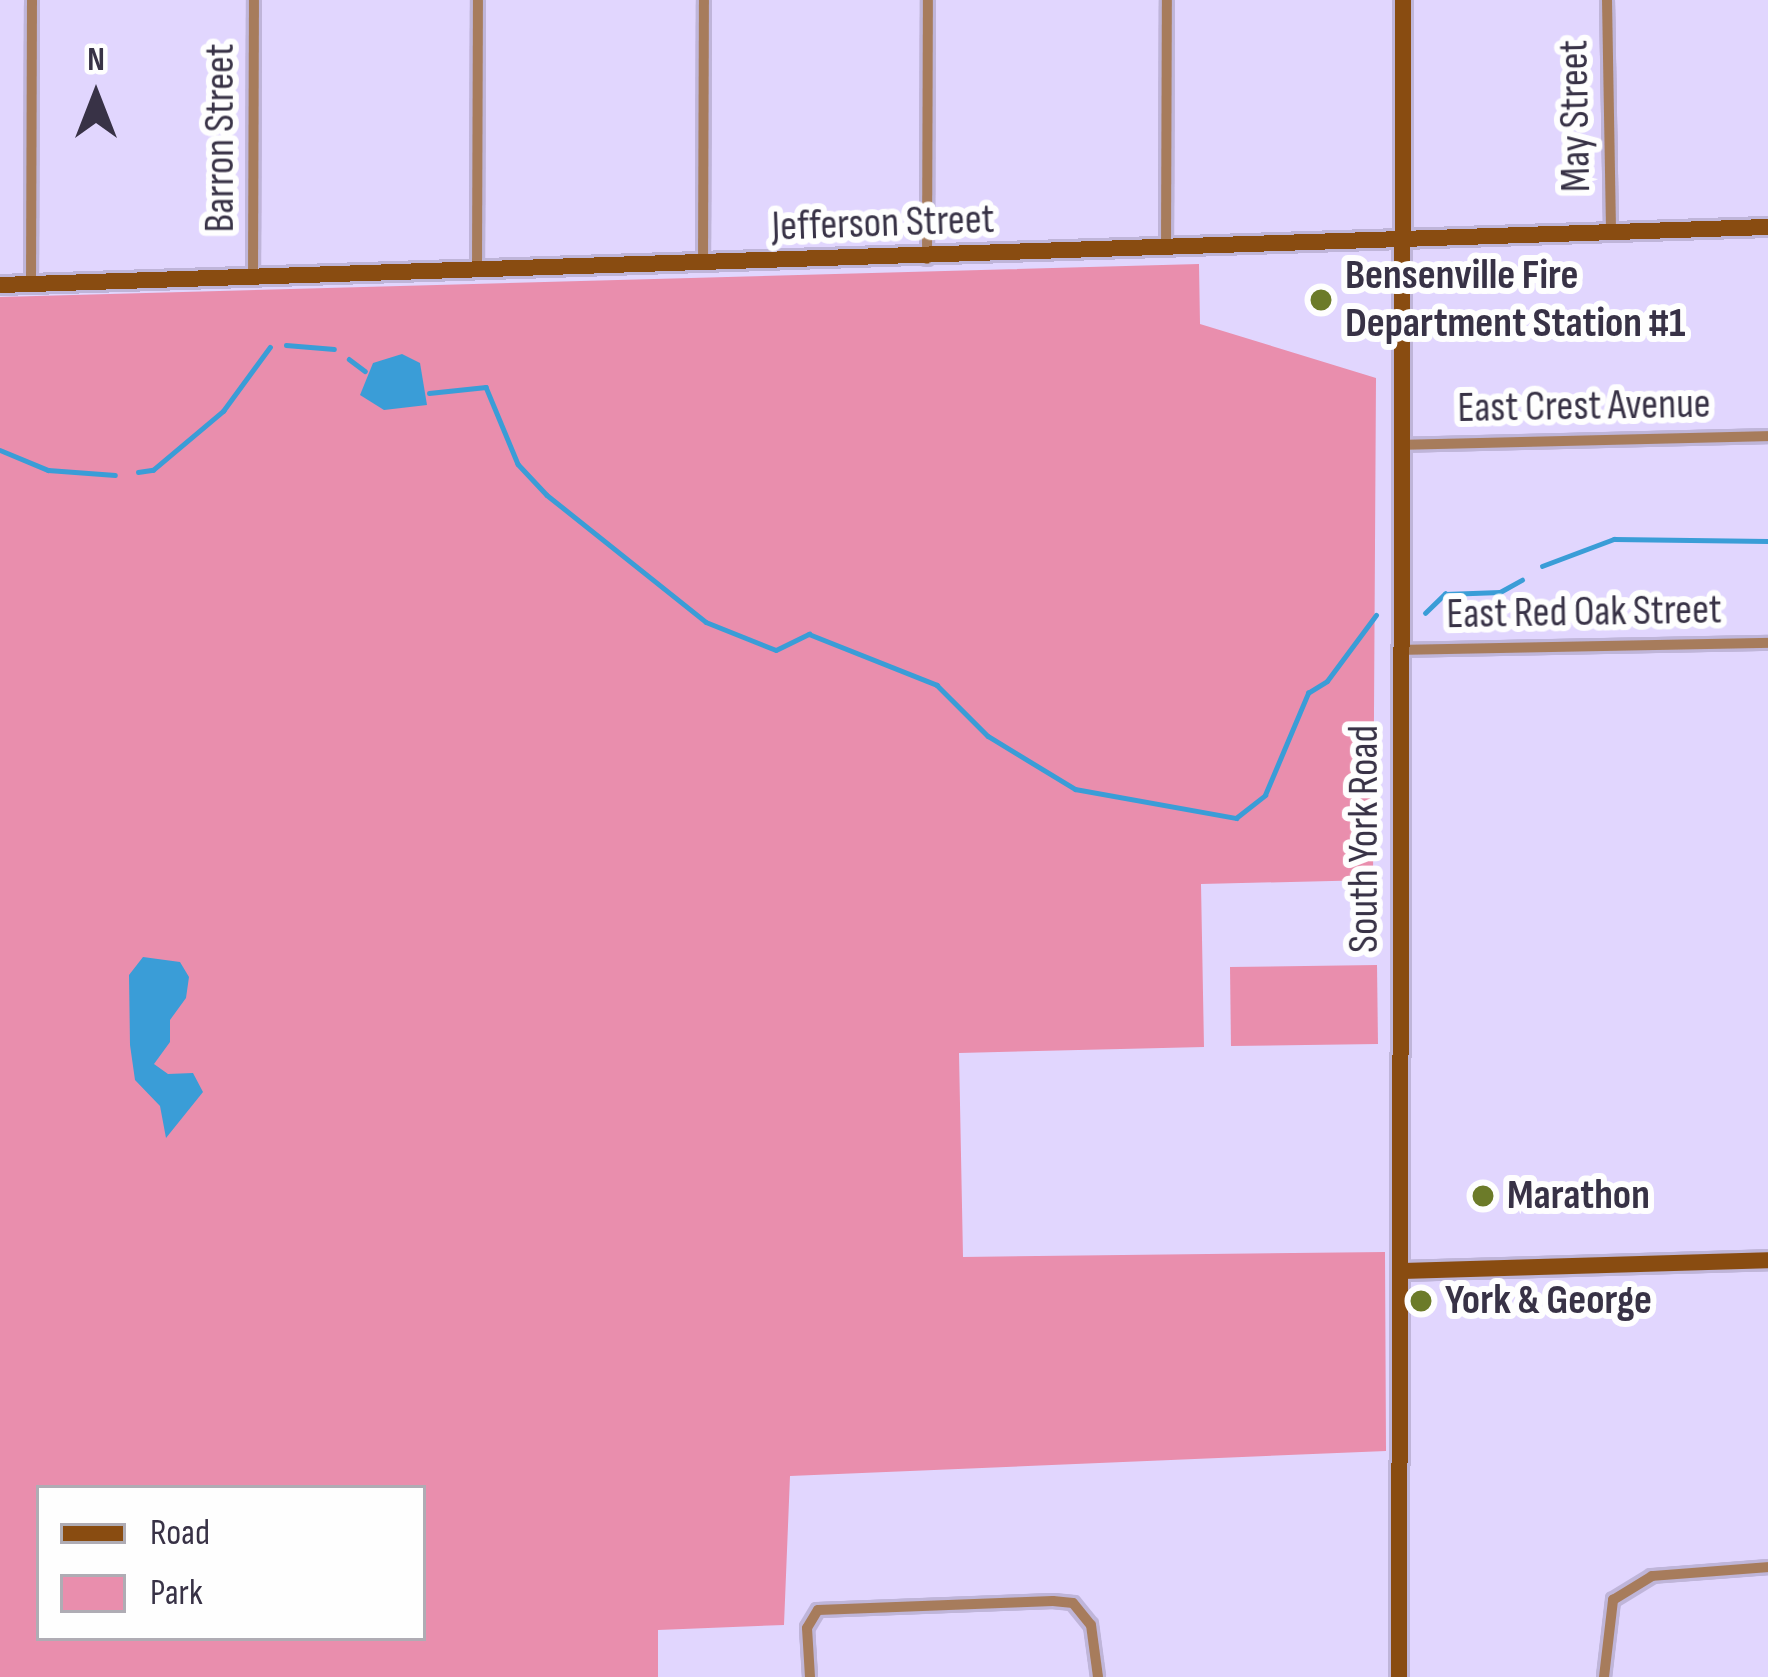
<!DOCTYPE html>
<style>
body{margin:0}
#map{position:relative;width:1768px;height:1677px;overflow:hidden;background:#e1d6fe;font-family:"Sofia Sans Condensed",sans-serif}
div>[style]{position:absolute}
.green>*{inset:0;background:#e98ead}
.water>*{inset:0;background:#3a9dd7}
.stream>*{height:4.5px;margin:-2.25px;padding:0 2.25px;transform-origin:2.25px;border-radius:2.25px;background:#3a9dd7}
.roads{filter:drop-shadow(3px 0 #bfb5d9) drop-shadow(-3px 0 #bfb5d9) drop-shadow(0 3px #bfb5d9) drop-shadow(0 -3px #bfb5d9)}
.street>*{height:10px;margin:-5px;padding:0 5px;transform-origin:5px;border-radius:5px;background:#a77c5c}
.secondary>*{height:16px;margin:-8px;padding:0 8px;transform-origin:8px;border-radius:8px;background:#894c11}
.dots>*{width:33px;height:33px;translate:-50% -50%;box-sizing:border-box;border:6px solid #fefefe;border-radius:50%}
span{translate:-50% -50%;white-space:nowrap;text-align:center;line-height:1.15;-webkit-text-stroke:12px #fefefe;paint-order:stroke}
.street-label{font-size:42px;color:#383246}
.poi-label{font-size:42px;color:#383246;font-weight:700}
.left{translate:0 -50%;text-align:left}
.legend{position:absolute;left:36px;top:1485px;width:390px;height:156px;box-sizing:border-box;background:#fefefe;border:3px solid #afacb4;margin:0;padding:15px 21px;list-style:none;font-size:36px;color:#383246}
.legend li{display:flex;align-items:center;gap:24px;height:60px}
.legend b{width:60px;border:3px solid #afacb4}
.north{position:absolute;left:36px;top:36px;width:120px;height:120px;-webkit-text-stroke:9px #fefefe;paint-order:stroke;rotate:0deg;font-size:33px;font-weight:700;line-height:48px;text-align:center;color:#383246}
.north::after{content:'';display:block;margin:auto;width:42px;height:54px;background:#383246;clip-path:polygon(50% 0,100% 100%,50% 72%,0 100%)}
</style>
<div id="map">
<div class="green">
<div style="clip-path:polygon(evenodd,1199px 264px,1200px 324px,1376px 378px,1373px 880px,1201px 884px,1204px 1047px,959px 1053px,963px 1257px,1385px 1252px,1386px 1451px,790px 1476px,784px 1625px,658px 1630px,658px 1677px,0 1677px,0 297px,1199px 264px,39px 1488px,423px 1488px,423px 1638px,39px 1638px,39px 1488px)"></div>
<div style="clip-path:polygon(1377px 965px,1378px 1044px,1231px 1046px,1230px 967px)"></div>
</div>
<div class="water">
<div style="clip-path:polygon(402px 354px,420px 363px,427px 405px,384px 410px,360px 395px,373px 363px)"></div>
<div style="clip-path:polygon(143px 957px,180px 962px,189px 977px,186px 998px,170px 1020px,170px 1042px,154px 1064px,168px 1074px,193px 1073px,203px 1092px,166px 1138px,160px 1106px,135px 1080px,130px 1045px,129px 975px)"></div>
</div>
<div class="stream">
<div style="left:286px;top:345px;width:48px;rotate:4.8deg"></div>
<div style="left:349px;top:359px;width:20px;rotate:37deg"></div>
<div style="left:429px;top:393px;width:57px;rotate:-6deg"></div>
<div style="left:486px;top:387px;width:83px;rotate:67.4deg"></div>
<div style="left:518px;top:464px;width:42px;rotate:46.9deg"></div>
<div style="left:547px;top:495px;width:203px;rotate:38.6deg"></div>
<div style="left:706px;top:622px;width:75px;rotate:21.8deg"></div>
<div style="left:776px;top:650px;width:37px;rotate:-26deg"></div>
<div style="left:809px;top:634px;width:138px;rotate:21.7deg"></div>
<div style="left:937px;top:685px;width:72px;rotate:45deg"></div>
<div style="left:988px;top:736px;width:102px;rotate:31.3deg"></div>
<div style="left:1075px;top:789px;width:164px;rotate:10.2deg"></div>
<div style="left:1236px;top:818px;width:37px;rotate:-38deg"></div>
<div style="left:1265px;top:795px;width:111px;rotate:-67.1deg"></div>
<div style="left:1308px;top:693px;width:22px;rotate:-32deg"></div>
<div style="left:1327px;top:681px;width:82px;rotate:-53.4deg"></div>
<div style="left:0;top:450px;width:52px;rotate:22.6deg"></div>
<div style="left:48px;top:470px;width:67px;rotate:4.3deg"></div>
<div style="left:138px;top:472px;width:15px;rotate:-8deg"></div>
<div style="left:153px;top:470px;width:92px;rotate:-40.1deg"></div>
<div style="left:223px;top:411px;width:79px;rotate:-53.7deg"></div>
<div style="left:1542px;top:566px;width:77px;rotate:-20.6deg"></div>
<div style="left:1614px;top:539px;width:154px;rotate:0.7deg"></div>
<div style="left:1425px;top:613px;width:28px;rotate:-44deg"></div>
<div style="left:1445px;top:594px;width:55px;rotate:-2.1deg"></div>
<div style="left:1500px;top:592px;width:25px;rotate:-29deg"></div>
</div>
<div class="roads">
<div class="street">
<div style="left:1607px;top:0;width:230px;rotate:89deg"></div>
<div style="left:1166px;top:249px;width:249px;rotate:-89.8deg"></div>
<div style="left:927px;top:259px;width:259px;rotate:-89.8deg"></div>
<div style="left:703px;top:265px;width:265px;rotate:-89.8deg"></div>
<div style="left:477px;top:271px;width:271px;rotate:-89.8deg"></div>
<div style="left:253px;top:277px;width:277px;rotate:-89.8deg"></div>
<div style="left:31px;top:284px;width:284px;rotate:-89.8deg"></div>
<div style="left:1401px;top:445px;width:367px;rotate:-1.4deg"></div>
<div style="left:1401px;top:650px;width:367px;rotate:-1.1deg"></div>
<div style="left:810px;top:1677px;width:49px;rotate:-93.5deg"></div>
<div style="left:807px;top:1628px;width:21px;rotate:-59deg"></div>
<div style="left:818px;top:1610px;width:235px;rotate:-2.2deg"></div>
<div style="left:1053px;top:1601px;width:20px;rotate:6deg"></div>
<div style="left:1073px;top:1603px;width:28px;rotate:51deg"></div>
<div style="left:1091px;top:1625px;width:52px;rotate:82.3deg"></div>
<div style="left:1604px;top:1677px;width:78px;rotate:-83.3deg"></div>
<div style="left:1613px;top:1600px;width:46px;rotate:-31.6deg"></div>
<div style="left:1652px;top:1576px;width:116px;rotate:-4.4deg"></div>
</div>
<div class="secondary">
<div style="left:0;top:285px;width:1769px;rotate:-1.88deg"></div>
<div style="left:1402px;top:1271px;width:366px;rotate:-1.7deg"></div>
<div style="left:1399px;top:1677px;width:1677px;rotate:-89.86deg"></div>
</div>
</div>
<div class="dots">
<div style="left:1321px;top:300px;background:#6c7b29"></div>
<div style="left:1483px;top:1196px;background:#6c7b29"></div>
<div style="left:1421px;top:1301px;background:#6c7b29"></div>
</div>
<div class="street-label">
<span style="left:1576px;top:116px;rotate:-91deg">May Street</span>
<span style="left:221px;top:138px;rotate:-90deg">Barron Street</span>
<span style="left:883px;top:224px;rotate:-2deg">Jefferson Street</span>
<span style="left:1584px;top:407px;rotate:-1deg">East Crest Avenue</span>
<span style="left:1584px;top:613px;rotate:-1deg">East Red Oak Street</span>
<span style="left:1365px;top:839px;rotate:-90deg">South York Road</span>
</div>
<div class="poi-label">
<span class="left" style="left:1345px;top:300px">Bensenville Fire<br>Department Station #1</span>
<span class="left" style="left:1507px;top:1196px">Marathon</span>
<span class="left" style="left:1445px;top:1301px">York &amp; George</span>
</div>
<ul class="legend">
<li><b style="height:15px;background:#894c11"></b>Road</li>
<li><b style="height:33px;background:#e98ead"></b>Park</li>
</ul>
<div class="north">N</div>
</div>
